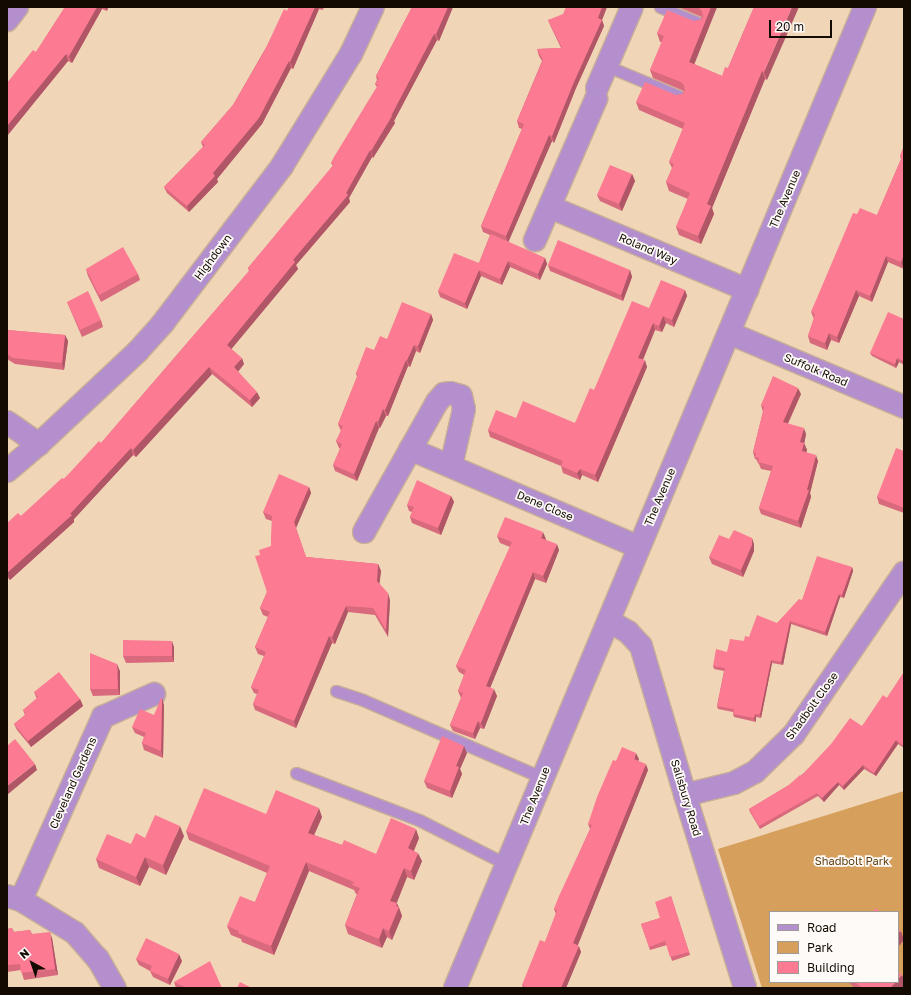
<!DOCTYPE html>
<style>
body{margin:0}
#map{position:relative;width:911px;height:995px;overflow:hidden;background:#f0d5b6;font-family:"Golos Text",sans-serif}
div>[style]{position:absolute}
.green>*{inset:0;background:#d69f5c}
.roads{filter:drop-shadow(1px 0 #c8b096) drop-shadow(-1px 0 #c8b096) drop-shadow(0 1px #c8b096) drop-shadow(0 -1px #c8b096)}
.service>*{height:11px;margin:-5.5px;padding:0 5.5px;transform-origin:5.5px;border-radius:5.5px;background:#b38fce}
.minor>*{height:22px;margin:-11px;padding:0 11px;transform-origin:11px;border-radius:11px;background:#b38fce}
.tertiary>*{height:22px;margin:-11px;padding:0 11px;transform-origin:11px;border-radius:11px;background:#b38fce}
.wall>*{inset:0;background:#d96a7e}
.shaded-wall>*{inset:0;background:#b05667}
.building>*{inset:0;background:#fc7b93}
span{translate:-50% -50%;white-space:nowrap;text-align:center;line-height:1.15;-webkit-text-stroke:3.5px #fdfaf7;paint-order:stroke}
.street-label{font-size:11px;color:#130a02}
.park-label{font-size:11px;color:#603f11}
.frame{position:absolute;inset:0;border:8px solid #130a02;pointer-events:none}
.legend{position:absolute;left:769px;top:911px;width:130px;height:72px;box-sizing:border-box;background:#fdfaf7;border:1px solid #9f9a95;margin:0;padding:5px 7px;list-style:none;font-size:12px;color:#130a02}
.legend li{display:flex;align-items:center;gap:8px;height:20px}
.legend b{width:20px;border:1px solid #9f9a95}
.north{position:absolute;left:12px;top:943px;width:40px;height:40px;-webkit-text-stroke:3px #fdfaf7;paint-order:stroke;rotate:320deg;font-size:11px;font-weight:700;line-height:16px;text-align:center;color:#130a02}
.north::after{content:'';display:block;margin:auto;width:14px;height:18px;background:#130a02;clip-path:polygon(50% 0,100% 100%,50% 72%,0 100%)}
.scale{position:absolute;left:769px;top:20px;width:63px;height:18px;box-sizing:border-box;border:2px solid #130a02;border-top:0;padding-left:5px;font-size:12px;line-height:14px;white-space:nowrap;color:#130a02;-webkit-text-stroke:3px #fdfaf7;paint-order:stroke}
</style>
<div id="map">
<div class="green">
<div style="clip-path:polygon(evenodd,904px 791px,904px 988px,762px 988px,718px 849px,904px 791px,770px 912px,898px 912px,898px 982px,770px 982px,770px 912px)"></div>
</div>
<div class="roads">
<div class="service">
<div style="left:660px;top:7px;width:42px;rotate:22.3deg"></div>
<div style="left:607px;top:66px;width:80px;rotate:22.7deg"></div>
<div style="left:336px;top:691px;width:28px;rotate:18deg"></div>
<div style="left:363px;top:700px;width:196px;rotate:23.4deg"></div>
<div style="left:296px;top:773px;width:132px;rotate:20.9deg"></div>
<div style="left:419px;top:820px;width:100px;rotate:26.8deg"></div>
</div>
<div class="minor">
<div style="left:7px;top:20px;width:16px;rotate:-52deg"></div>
<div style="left:597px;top:88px;width:88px;rotate:-66.6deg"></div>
<div style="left:550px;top:207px;width:214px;rotate:22.8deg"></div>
<div style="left:535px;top:240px;width:154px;rotate:-66.6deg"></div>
<div style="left:729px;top:333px;width:190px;rotate:22.9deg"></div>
<div style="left:7px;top:422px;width:39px;rotate:35deg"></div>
<div style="left:410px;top:449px;width:249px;rotate:23.2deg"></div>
<div style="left:7px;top:471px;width:42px;rotate:-40.2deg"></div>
<div style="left:39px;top:444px;width:136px;rotate:-43.2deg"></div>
<div style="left:138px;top:351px;width:38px;rotate:-48deg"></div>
<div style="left:163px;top:323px;width:197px;rotate:-52.8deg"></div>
<div style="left:282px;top:166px;width:132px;rotate:-58.4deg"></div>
<div style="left:351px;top:54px;width:52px;rotate:-64.9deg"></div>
<div style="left:364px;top:532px;width:149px;rotate:-60.7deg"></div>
<div style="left:437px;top:402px;width:11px;rotate:-49deg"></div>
<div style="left:444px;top:394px;width:6px;rotate:-9deg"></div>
<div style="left:450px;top:393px;width:11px;rotate:15deg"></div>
<div style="left:461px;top:396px;width:13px;rotate:77deg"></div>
<div style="left:464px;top:409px;width:58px;rotate:102.8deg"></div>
<div style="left:685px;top:795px;width:50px;rotate:-13.8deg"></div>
<div style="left:734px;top:783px;width:24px;rotate:-28deg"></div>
<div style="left:755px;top:772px;width:54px;rotate:-44.3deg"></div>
<div style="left:794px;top:734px;width:195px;rotate:-55.7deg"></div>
<div style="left:7px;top:896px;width:15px;rotate:16deg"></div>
<div style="left:21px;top:900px;width:63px;rotate:31.4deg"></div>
<div style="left:75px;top:933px;width:35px;rotate:49deg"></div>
<div style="left:98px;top:959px;width:34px;rotate:60deg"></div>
<div style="left:21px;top:900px;width:201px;rotate:-65.9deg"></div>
<div style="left:103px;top:717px;width:56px;rotate:-24.3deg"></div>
</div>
<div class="tertiary">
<div style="left:609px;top:621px;width:22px;rotate:30deg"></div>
<div style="left:628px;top:632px;width:19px;rotate:47deg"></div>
<div style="left:641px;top:646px;width:155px;rotate:73.5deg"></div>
<div style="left:685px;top:795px;width:202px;rotate:72.7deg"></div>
<div style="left:455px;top:988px;width:1063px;rotate:-67.32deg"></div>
</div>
</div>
<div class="wall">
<div style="clip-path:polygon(65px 7px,108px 7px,107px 11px,102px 9px,72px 63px,68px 61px,7px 136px,7px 83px,36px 52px)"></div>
<div style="clip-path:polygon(289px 7px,324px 7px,323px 10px,319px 9px,293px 69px,291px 68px,262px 124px,217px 179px,218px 182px,189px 212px,167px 193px,164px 187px,203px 147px,201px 142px,233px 105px,287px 11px)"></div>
<div style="clip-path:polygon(412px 7px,453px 7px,439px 41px,437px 40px,394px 121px,395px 123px,373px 158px,372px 157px,349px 198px,350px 202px,296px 265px,298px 269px,231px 349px,244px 364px,238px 372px,260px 398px,252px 407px,212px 374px,136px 457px,133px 455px,74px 519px,74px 522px,10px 580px,7px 577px,7px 523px,21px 516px,64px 479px,101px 443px,249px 271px,248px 268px,333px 166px,331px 163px,377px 87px,375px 84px,377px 80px,376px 76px)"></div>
<div style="clip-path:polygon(607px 7px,602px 20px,604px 26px,576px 88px,554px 143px,552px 141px,508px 242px,545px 258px,547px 264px,540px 280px,510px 267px,502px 285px,481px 276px,467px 309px,440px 297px,438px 291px,479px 263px,490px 235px,483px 232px,481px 226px,522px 129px,519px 128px,517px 121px,542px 61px,539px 56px,537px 49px,561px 48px,551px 27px,548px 20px)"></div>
<div style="clip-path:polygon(678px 7px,717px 7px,694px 64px,722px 76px,728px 68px,754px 7px,767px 80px,765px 79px,712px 208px,714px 214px,701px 244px,679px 235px,676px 227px,688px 199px,669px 191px,666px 182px,672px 168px,669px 162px,683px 129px,639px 110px,636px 102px,682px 94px,684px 91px,653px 78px,650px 70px,662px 42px,660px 42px,657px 33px,694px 21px,700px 20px,702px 17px)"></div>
<div style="clip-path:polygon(904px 146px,904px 269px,888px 262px,872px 302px,859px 296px,839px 343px,831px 340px,827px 350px,810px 343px,808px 336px,814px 319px,811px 312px,857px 214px,877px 215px,901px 159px,900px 156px)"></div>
<div style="clip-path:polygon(632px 174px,635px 181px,622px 211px,600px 201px,597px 195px)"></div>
<div style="clip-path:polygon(548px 265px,630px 270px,632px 277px,623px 301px,550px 271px)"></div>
<div style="clip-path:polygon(86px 269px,138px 274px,140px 280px,101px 302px,88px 276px)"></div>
<div style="clip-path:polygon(685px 290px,687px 296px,674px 327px,666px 323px,662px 332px,655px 330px,643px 360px,647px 367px,598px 482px,582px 475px,580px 480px,563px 473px,561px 466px,490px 437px,488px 430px,516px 418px,575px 423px,594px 390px,649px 308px)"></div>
<div style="clip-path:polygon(67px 302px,101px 320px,103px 327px,82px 337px)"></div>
<div style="clip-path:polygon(431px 314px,433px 320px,420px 353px,416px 351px,410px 367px,408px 366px,388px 416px,386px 416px,380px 428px,379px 428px,357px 481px,335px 471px,333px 465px,340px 449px,339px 448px,336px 441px,341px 431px,338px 424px,357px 377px,356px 373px,374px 350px,387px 339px)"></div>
<div style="clip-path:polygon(904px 319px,904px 365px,899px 362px,896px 368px,872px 356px,870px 353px)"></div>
<div style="clip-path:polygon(7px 330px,65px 335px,68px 341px,64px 370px,15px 364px,7px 359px)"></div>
<div style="clip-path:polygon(801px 394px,788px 424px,806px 434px,804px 443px,807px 450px,806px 452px,818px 461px,810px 493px,811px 497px,801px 528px,761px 514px,759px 508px,771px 471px,761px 469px,759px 464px,758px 463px,756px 459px,755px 459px,753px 452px,763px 412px,761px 405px)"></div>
<div style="clip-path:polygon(904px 451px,904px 513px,879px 504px,877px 497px)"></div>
<div style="clip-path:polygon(309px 487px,311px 493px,296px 528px,306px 557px,378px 564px,381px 571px,379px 584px,390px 600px,388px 637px,375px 615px,348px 612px,335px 644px,332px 643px,296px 728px,255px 710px,253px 704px,257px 694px,254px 693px,251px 687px,264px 656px,258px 654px,255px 647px,268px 617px,263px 615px,260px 608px,267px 592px,260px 555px,271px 546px,272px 521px,266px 519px,263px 512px)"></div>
<div style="clip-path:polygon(451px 496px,454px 502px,441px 535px,412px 523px,410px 517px,412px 512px,409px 511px,407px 505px)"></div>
<div style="clip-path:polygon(497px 536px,546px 539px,545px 539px,559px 550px,546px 583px,535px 579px,490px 688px,497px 696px,484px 729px,480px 728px,475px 739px,453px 731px,450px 725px,461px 698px,458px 691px,464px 675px,459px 672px,456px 666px,510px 547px,500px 543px)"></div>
<div style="clip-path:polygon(729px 539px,754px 544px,754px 551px,743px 577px,712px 564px,709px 557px)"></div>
<div style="clip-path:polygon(852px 567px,853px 571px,844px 598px,840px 597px,827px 636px,791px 624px,783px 665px,772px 663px,761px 718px,756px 717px,756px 722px,734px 717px,733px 714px,733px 712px,718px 709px,717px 706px,724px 671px,714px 669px,713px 666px,727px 652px,749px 637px,777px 623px,802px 600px)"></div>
<div style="clip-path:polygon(174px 647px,174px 662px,126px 663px,123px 656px)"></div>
<div style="clip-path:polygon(120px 671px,120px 695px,93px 696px,90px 689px)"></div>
<div style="clip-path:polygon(904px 672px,904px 748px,898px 744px,876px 776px,864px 769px,844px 790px,839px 785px,824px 802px,818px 796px,760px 829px,750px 812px,749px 809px,789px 785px,862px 726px,887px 698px)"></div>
<div style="clip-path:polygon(34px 692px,80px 699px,83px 706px,31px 747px,17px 730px,14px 724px,25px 715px,23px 710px,37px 699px)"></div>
<div style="clip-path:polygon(164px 705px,163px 758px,144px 750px,142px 743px,144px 737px,135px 733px,132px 727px,154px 715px)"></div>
<div style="clip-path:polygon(467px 753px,460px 769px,462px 774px,452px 798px,427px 788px,424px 781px)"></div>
<div style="clip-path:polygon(639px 759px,638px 761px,648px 770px,577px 945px,581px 952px,566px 988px,523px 988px,522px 985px,545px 942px,556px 914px,554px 909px,590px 829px,588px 824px)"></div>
<div style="clip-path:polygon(266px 814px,322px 817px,314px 835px,342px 845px,376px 854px,419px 838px,414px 851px,422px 861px,414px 880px,407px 877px,396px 903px,398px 906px,399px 907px,402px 916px,392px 940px,387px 937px,382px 948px,348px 934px,345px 925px,357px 894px,356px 894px,354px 890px,309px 871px,274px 955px,242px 942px,241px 939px,231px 935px,227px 926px,255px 902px,267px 873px,189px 840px,186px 831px)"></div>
<div style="clip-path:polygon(184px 836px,166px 875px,149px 867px,140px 886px,99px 868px,96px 859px,145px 838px)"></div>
<div style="clip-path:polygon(671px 896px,690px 955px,672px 961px,667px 945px,650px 950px,641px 924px,660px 918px)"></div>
<div style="clip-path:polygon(12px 928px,14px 932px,30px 930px,32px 934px,52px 938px,58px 975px,24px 980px,21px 970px,7px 972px,7px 929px)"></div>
<div style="clip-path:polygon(136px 959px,182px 961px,170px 985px,153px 977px,150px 971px,139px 965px)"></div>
<div style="clip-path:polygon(904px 979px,904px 986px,902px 988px,855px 988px,848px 982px,898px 982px)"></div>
<div style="clip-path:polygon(174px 982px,222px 988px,176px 988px)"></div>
</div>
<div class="shaded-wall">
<div style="clip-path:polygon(97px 7px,102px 7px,102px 9px,72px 63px,69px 56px)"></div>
<div style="clip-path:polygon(105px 7px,108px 7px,107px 11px)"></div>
<div style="clip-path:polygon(315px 7px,318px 7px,319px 9px,293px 69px,290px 62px)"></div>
<div style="clip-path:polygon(448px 7px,453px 7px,439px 41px,436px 34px)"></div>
<div style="clip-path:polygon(602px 7px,607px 7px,602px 20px,604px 26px,576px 88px,554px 143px,552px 136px)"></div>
<div style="clip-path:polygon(711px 7px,717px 7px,692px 70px,689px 62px)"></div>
<div style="clip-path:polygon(792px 7px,799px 7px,767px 80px,764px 72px)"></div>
<div style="clip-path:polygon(434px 34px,437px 40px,394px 121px,395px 123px,373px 158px,371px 151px,391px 116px)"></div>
<div style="clip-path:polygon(66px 54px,68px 61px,7px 136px,7px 126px)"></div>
<div style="clip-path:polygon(289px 61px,291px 68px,262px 124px,217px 179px,218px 182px,189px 212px,187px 206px)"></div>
<div style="clip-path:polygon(762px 71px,765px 79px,712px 208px,714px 214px,701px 244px,698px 236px,707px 204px)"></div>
<div style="clip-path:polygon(549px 135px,552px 141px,508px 243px,506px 236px)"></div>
<div style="clip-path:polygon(370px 150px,372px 157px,349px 198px,350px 202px,296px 265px,298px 269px,229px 352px,227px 345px,293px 260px,346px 193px)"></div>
<div style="clip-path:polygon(632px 174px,635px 181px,622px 211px,619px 204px)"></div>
<div style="clip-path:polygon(904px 255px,904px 269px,901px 262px)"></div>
<div style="clip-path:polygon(886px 256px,888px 262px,872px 302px,870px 296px)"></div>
<div style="clip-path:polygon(545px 258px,547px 264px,540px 280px,538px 274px)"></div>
<div style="clip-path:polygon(508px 261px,510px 267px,502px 285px,500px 279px)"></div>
<div style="clip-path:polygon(479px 270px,481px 276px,467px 309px,465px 303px)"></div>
<div style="clip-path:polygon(630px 270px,632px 277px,623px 301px,621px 295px)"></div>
<div style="clip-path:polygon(685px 290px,687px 296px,674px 327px,672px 320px)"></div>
<div style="clip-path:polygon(856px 290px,859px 296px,839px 343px,837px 337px)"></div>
<div style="clip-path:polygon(431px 314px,433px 320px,420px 353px,418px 346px)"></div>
<div style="clip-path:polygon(663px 316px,666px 323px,662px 332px,659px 326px)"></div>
<div style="clip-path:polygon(653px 323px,655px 330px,641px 364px,638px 358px)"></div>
<div style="clip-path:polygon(829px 333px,831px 340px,827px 350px,825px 343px)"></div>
<div style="clip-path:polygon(65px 335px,68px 341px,64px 370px,62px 363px)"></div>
<div style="clip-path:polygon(414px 345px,416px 351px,410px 367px,407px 360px)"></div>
<div style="clip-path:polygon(242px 358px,244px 364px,236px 374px,234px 367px)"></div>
<div style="clip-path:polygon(897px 358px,899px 362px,896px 368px,895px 364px)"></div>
<div style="clip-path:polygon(406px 360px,408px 366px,388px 416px,385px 410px)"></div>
<div style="clip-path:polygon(645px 360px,647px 367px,598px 482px,595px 475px)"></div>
<div style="clip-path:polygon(209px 367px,212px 374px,136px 457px,133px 450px)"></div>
<div style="clip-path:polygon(798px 388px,801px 394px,785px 429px,783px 422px)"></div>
<div style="clip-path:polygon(257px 392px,260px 398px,252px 407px,250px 400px)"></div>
<div style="clip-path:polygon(383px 409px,386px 416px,380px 428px,378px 422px)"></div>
<div style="clip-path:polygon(376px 421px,379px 428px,357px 481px,354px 474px)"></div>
<div style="clip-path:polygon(804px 428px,806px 434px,804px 445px,804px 443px,807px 450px,804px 458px,802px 451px,800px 442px)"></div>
<div style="clip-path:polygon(131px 448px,133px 455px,74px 519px,74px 522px,10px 580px,7px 573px,70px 514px)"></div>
<div style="clip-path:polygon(816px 455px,818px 461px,810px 493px,811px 497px,801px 528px,798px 521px)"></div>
<div style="clip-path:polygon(580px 469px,582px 475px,580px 480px,577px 473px)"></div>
<div style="clip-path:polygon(309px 487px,311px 493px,296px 528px,294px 522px)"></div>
<div style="clip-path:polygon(451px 496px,454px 502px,441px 535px,438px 528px)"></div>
<div style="clip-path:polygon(543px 532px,546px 539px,543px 544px,541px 538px)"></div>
<div style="clip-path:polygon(752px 538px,754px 544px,754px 551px,743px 577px,741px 570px)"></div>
<div style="clip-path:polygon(557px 544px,559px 550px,546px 583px,543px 576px)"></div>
<div style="clip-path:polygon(378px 564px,381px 571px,379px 588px,377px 581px)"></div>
<div style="clip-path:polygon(852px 567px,853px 571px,844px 598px,842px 595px)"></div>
<div style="clip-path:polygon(533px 572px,535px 579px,488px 693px,486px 686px)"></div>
<div style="clip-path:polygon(388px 593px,390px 600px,388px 637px,386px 630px)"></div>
<div style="clip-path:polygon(839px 594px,840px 597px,827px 636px,825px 632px)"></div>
<div style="clip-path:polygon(346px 606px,348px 612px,335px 644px,332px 637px)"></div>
<div style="clip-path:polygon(790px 621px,791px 624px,783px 665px,781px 662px)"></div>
<div style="clip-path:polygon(329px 636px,332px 643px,296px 728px,294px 721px)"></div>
<div style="clip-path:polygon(172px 641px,174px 647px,174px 662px,172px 656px)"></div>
<div style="clip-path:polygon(771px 660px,772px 663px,761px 718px,760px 714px)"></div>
<div style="clip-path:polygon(117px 664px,120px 671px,120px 695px,118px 689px)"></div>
<div style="clip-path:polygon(494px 689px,497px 696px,484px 729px,481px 723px)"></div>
<div style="clip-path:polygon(162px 698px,164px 705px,163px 758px,161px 751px)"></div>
<div style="clip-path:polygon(80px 699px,83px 706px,31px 747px,28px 741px)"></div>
<div style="clip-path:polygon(755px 714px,756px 717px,756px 722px,754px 718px)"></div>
<div style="clip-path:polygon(478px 721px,480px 728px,475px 739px,473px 733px)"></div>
<div style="clip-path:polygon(896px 740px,898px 744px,876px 776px,874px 773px)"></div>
<div style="clip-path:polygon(464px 746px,467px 753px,460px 769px,462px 774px,452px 798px,450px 791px,456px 766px)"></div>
<div style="clip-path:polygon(636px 753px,639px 759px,636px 766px,634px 759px)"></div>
<div style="clip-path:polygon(35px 764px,37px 770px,7px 795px,7px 786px)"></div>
<div style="clip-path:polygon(646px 764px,648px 770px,576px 950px,573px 943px)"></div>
<div style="clip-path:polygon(863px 765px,864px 769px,844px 790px,843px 786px)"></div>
<div style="clip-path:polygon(838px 782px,839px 785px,824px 802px,822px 798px)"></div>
<div style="clip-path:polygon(319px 808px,322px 817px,311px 842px,308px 833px)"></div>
<div style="clip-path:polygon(180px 826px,184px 836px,166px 875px,163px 865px)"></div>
<div style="clip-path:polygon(416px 829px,419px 838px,411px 857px,408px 848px)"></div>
<div style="clip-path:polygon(418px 853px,422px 861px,414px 880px,411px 871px)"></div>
<div style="clip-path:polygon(145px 857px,149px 867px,140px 886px,136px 877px)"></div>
<div style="clip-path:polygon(306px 862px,309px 871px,274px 955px,271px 946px)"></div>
<div style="clip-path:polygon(404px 868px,407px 877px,394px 910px,390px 901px)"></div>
<div style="clip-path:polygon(397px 903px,402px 916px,392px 940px,389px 931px)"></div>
<div style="clip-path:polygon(383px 928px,387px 937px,382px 948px,379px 939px)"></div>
<div style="clip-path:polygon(901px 931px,904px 940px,898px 947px,898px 933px)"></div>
<div style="clip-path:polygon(50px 932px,52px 938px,58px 975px,55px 969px)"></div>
<div style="clip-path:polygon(579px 946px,581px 952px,566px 988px,561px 988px)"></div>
<div style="clip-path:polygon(179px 954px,182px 961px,170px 985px,168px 979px)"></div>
<div style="clip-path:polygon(902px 975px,904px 979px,904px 986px,902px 988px,890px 988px,896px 982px,898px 982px,898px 979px)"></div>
</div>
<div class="building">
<div style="clip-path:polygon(65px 7px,97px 7px,69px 56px,66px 54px,7px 126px,7px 83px,33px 50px,36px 52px)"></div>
<div style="clip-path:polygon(289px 7px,315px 7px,290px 62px,289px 61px,259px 118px,213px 173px,215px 176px,187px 206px,164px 187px,205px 145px,201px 142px,233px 105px,264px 52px,284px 9px,287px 11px)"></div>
<div style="clip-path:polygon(412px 7px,448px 7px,436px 34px,434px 34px,391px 116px,392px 116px,371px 151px,370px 150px,346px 193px,348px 195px,293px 260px,295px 262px,227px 345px,242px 358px,234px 367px,257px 392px,250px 400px,209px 367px,133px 450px,131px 448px,70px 514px,72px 515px,7px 573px,7px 523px,18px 513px,21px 516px,62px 478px,64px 479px,99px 441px,101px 443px,250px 270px,248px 268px,334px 164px,331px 163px,334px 157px,378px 85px,375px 84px,379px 78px,376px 76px)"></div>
<div style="clip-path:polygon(566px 7px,602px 7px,598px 18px,602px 20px,574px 82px,552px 136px,549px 135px,506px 236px,481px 226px,524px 124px,517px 121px,543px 60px,537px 49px,562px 48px,548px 20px,563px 14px)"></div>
<div style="clip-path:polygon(696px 7px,711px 7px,689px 62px,722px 76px,725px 67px,728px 68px,754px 7px,792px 7px,764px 72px,762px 71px,707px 204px,711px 206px,698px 236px,676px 227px,690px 193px,666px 182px,674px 164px,669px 162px,685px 123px,636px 102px,645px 82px,676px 95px,682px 94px,685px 91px,684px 85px,681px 82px,650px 70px,664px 36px,657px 33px,667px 10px,694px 21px,700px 20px,703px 17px,702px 11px,699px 8px)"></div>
<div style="clip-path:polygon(904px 146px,904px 255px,901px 262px,886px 256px,870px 296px,856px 290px,837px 337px,829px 333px,825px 343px,808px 336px,815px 314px,811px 312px,853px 213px,857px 214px,860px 208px,877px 215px,902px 157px,900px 156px)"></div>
<div style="clip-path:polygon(610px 165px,632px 174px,619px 204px,597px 195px)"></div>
<div style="clip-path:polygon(491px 234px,545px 258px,538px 274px,508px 261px,500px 279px,479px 270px,465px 303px,438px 291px,454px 253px,479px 263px)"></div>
<div style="clip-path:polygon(558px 240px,630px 270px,621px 295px,548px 265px)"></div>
<div style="clip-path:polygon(123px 247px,138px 274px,99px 295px,86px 269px)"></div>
<div style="clip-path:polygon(661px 280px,685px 290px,672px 320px,663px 316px,659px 326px,653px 323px,638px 358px,645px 360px,595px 475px,580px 469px,577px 473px,561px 466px,563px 461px,488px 430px,496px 410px,516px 418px,523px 401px,575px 423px,590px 388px,594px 390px,632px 301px,649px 308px)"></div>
<div style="clip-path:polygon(88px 291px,101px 320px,80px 330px,67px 302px)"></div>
<div style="clip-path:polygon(402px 302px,431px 314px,418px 346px,414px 345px,407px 360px,406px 360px,385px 410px,383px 409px,378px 422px,376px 421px,354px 474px,333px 465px,342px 444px,336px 441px,343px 426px,338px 424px,358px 374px,356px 373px,366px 347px,374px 350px,380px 336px,387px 339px)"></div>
<div style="clip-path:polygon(888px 312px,904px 319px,904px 361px,897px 358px,895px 364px,870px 353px)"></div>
<div style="clip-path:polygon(7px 330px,65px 335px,62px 363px,13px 358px,7px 354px)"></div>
<div style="clip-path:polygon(773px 376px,798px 388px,783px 422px,804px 428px,800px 442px,804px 443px,802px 451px,816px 455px,807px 490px,809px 490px,798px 521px,759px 508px,773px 466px,758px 462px,759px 458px,755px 457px,756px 453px,753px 452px,764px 407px,761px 405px)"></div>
<div style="clip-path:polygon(896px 448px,904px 451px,904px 508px,877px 497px)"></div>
<div style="clip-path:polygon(279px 474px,309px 487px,294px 522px,306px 557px,378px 564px,377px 581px,388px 593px,386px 630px,373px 608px,346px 606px,332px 637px,329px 636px,294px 721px,253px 704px,259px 690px,251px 687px,266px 652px,255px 647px,270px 612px,260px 608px,267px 592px,255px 556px,260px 555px,259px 550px,271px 546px,272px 516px,263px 512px)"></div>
<div style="clip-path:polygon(417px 480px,451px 496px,438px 528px,410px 517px,414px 507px,407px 505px)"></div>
<div style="clip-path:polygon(505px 517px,543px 532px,541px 538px,557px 544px,543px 576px,533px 572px,486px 686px,494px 689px,481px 723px,478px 721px,473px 733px,450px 725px,463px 693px,458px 691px,466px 670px,456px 666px,512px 542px,497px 536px)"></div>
<div style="clip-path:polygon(734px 530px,752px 538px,752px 545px,741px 570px,709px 557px,719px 535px,729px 539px)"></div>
<div style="clip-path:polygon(817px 556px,852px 567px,842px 595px,839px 594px,825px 632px,790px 621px,781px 662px,771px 660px,760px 714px,755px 714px,754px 718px,733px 714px,734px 709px,717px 706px,725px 668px,713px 666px,716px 649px,727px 652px,730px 639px,744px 641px,745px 636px,749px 637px,757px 615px,777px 623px,799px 599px,802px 600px)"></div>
<div style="clip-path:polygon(123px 640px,172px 641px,172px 656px,123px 656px)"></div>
<div style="clip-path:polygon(90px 653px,117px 664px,118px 689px,90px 689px)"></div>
<div style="clip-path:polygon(59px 672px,80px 699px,28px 741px,14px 724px,26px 714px,23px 710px,38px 697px,34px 692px)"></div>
<div style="clip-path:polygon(904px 672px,904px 746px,896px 740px,874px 773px,863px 765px,843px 786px,838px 782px,822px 798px,817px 793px,759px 826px,749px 809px,789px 785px,800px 775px,801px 776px,831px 744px,850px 718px,862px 726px,883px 695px,887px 698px)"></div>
<div style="clip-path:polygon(161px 698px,162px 698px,161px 751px,142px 743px,146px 733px,132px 727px,140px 709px,154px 715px)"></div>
<div style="clip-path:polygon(442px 736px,464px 746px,456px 766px,459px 767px,450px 791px,424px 781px)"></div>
<div style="clip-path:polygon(15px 739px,35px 764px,7px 786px,7px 746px)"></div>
<div style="clip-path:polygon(622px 747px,636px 753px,634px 759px,646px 764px,573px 943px,579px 946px,561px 988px,526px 988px,526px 987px,522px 985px,540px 940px,545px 942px,557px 910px,554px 909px,559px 896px,592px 825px,588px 824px,597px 797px,613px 760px,616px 761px)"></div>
<div style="clip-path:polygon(204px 788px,266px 814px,276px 790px,319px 808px,308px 833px,342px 845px,344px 840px,376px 854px,391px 818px,416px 829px,408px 848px,418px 853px,411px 871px,404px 868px,390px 901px,397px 903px,396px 906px,399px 907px,389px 931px,383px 928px,379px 939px,345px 925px,360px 888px,352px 885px,354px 882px,306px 862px,271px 946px,238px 933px,239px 931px,227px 926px,240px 896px,255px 902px,270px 866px,186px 831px)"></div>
<div style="clip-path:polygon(155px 815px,180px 826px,163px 865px,145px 857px,136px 877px,96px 859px,107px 834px,131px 844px,136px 833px,145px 838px)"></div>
<div style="clip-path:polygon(671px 896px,689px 952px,670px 957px,665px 941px,649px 947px,641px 924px,660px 918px,655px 902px)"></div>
<div style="clip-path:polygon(876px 908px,880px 912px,872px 912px)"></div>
<div style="clip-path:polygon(12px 928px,13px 932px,30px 930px,31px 934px,50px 932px,55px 969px,21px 973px,20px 964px,7px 965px,7px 929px)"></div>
<div style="clip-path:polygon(898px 928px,901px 931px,898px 933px)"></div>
<div style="clip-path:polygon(146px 938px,179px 954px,168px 979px,150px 971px,152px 966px,136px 959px)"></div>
<div style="clip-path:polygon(210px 961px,222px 988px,187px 988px,174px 982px)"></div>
<div style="clip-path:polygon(898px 971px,902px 975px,898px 979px)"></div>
<div style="clip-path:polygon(240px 982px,252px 988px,237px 988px)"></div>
<div style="clip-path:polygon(855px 982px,896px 982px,890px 988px,862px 988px)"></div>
</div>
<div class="street-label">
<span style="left:785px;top:199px;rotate:-67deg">The Avenue</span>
<span style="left:648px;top:249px;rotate:23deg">Roland Way</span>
<span style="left:213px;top:257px;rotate:-53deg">Highdown</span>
<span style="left:816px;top:370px;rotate:23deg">Suffolk Road</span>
<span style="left:660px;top:497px;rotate:-67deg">The Avenue</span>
<span style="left:545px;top:506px;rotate:23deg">Dene Close</span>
<span style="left:812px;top:706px;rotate:-54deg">Shadbolt Close</span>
<span style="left:73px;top:783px;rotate:-66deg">Cleveland Gardens</span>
<span style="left:535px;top:796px;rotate:-68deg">The Avenue</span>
<span style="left:686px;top:798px;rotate:73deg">Salisbury Road</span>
</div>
<div class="park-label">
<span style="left:852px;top:861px">Shadbolt Park</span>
</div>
<div class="frame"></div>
<ul class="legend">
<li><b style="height:5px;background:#b38fce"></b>Road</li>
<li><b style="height:11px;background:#d69f5c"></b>Park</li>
<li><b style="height:11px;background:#fc7b93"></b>Building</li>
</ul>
<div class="north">N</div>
<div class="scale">20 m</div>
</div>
